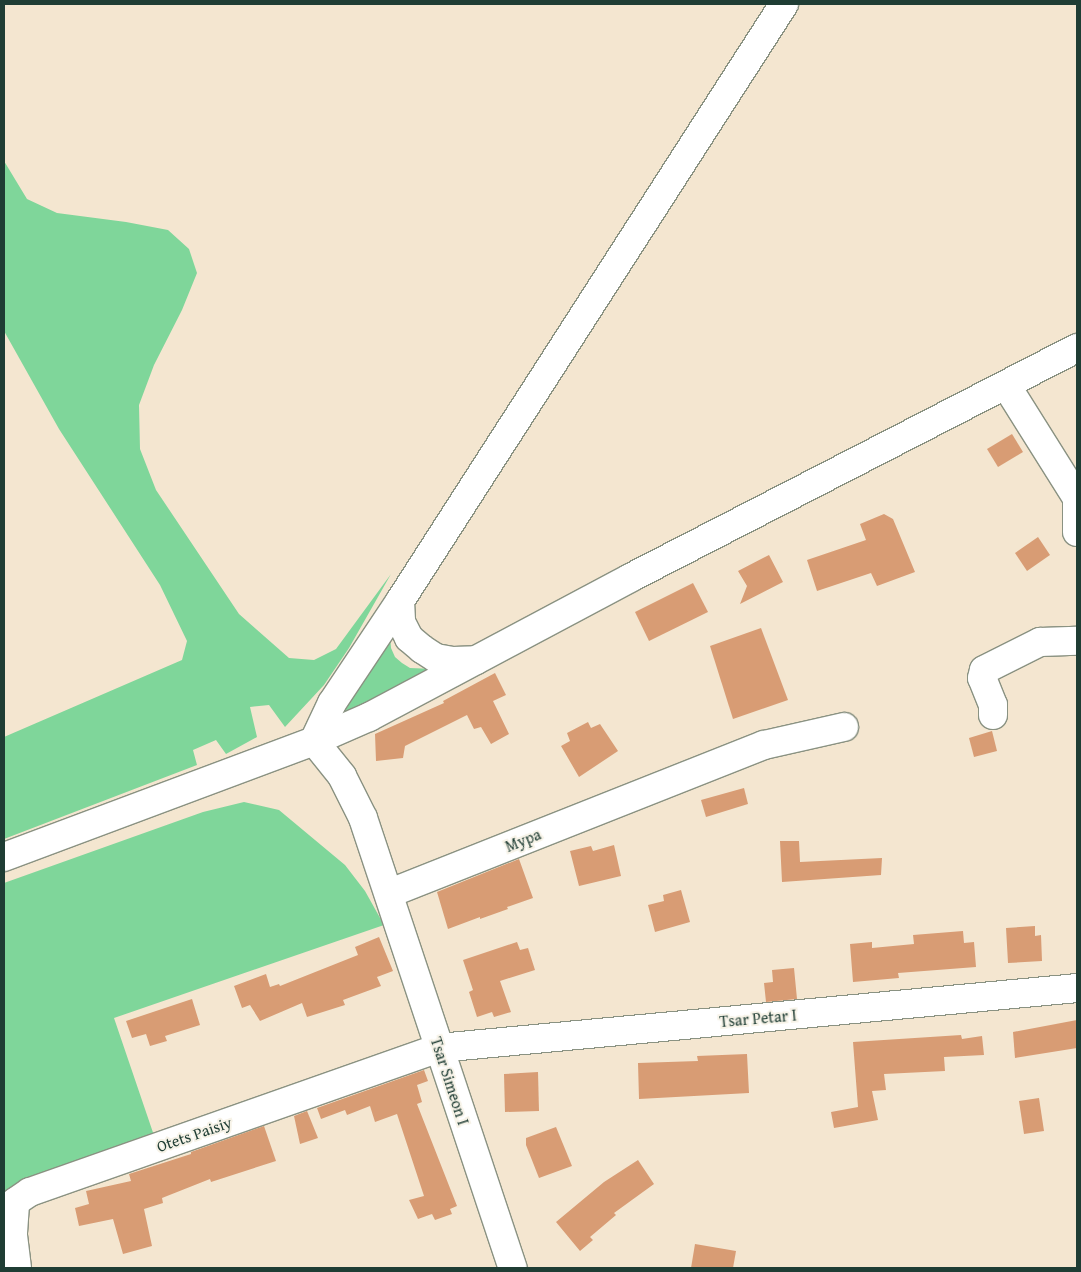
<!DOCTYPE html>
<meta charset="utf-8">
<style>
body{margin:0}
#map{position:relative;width:1081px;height:1272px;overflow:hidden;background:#f4e6d0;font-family:"Gentium Book Plus",serif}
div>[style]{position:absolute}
.green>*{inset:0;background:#7fd69a}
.building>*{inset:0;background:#d89c74}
.roads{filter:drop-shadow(1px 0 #8a9282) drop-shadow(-1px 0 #8a9282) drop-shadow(0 1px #8a9282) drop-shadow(0 -1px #8a9282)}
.minor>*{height:28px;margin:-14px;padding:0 14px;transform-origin:14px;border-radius:14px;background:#fff}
span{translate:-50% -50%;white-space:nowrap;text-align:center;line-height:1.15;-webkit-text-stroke:4px #f7f3e8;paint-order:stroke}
.street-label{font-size:16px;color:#1f3d34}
.frame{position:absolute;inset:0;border:5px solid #1f3d34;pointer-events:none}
</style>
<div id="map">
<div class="green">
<div style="clip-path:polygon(4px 161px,27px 199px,57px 213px,126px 222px,168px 230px,189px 249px,197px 273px,182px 310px,154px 365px,139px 405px,140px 449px,156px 490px,239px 614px,289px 658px,314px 660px,336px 649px,391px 574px,349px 648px,324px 685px,285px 727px,269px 705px,250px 707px,257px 737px,226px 754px,216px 740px,193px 750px,197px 765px,4px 839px,4px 737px,182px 660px,187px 641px,160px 585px,59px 429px,4px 331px)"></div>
<div style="clip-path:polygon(390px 636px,391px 648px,395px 657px,402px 663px,410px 668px,434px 669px,372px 702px,337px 716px)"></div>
<div style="clip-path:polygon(244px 802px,279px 810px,345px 865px,365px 891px,384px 925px,114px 1018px,162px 1159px,43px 1198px,25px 1215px,4px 1268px,4px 883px,203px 812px)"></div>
</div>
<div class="building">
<div style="clip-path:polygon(1012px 434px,1023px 452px,998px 467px,987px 449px)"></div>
<div style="clip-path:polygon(884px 514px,893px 519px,915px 572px,877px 586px,871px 573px,817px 591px,807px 560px,866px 540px,860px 524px)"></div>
<div style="clip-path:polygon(1038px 537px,1050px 555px,1027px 571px,1015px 553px)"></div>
<div style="clip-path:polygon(769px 555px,783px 582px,740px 604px,747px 586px,738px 571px)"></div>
<div style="clip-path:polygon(693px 583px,708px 612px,649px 641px,635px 612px)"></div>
<div style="clip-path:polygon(761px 628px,788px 700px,733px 719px,710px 646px)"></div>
<div style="clip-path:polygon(495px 673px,506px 695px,493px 701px,509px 734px,491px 744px,481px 727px,474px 729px,467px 715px,405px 746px,403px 758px,376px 761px,375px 734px,444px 703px,443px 701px)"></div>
<div style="clip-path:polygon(588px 722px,591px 728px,600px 724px,618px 751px,579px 777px,561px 746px,570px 741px,567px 733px)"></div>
<div style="clip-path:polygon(992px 731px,997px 751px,974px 757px,969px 738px)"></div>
<div style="clip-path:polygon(744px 788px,748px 804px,706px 817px,701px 800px)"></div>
<div style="clip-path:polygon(780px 841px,799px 841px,800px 862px,882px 858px,881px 875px,782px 882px)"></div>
<div style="clip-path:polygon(614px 845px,621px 876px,579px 886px,570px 851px,591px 846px,593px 851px)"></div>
<div style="clip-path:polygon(519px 859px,533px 898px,507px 907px,508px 909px,480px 919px,480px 917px,448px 929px,437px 892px)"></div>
<div style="clip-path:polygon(681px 890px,690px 922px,655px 932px,648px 905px,664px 901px,663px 895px)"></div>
<div style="clip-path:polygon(1035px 926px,1035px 936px,1041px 935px,1042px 961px,1008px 963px,1006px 928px)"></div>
<div style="clip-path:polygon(963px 931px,964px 943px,974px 942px,976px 967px,898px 973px,899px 978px,853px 982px,850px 944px,872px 942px,872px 948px,914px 944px,913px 935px)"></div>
<div style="clip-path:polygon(379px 937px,393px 971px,377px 977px,381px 986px,343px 1000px,345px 1005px,307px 1017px,302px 1003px,260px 1021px,250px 1005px,242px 1008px,234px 986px,266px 974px,270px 987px,279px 984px,280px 986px,358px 955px,355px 947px)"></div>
<div style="clip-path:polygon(517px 942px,520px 950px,528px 948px,535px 970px,500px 981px,511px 1012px,494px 1017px,492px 1012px,477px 1017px,469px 992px,473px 990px,463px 960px)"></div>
<div style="clip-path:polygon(794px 968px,797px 999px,766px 1002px,764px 983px,773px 982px,772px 970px)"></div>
<div style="clip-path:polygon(192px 999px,200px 1025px,165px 1036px,167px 1041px,150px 1046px,146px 1034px,132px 1038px,126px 1021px)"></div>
<div style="clip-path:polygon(1077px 1020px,1077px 1048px,1015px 1058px,1013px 1032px)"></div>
<div style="clip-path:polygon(961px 1035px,962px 1039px,982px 1036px,984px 1055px,944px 1057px,945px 1071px,884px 1074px,886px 1090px,872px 1091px,878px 1120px,834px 1128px,831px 1112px,858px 1107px,853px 1042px)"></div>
<div style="clip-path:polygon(747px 1054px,749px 1093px,639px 1099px,638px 1063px,698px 1061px,697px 1056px)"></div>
<div style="clip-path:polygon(424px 1070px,428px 1081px,417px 1085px,422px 1102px,417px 1104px,457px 1206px,450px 1209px,452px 1214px,435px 1220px,432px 1214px,418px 1219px,409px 1200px,424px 1196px,397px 1114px,375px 1122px,370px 1106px,347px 1115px,345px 1110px,321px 1119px,317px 1108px)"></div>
<div style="clip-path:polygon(538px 1072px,539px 1111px,505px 1112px,504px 1074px)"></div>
<div style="clip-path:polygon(1039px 1098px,1044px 1131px,1024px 1134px,1019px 1101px)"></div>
<div style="clip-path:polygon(307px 1111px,318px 1138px,300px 1144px,294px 1116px)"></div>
<div style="clip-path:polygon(264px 1126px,276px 1161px,211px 1182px,210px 1179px,162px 1198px,163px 1203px,144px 1209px,152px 1246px,123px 1254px,113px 1219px,79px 1226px,75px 1208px,89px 1204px,86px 1191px,131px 1181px,129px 1174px,191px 1154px,191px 1152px)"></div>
<div style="clip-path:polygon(556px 1127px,572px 1166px,539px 1178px,526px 1145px,526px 1138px)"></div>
<div style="clip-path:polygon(638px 1160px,654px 1184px,614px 1213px,616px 1215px,590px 1237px,593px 1240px,580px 1251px,556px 1222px,604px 1182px)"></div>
<div style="clip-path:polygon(695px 1244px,736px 1251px,733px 1268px,691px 1268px)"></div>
</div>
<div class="roads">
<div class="minor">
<div style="left:1006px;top:385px;width:133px;rotate:57.9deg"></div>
<div style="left:1077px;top:499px;width:33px;rotate:90deg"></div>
<div style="left:400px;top:601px;width:21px;rotate:87deg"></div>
<div style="left:401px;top:622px;width:18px;rotate:63deg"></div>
<div style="left:409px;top:638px;width:17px;rotate:40deg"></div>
<div style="left:422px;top:649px;width:17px;rotate:33deg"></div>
<div style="left:436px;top:658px;width:17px;rotate:10deg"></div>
<div style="left:453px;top:661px;width:23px;rotate:-2deg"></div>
<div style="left:993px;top:715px;width:10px;rotate:-90deg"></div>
<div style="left:993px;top:705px;width:29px;rotate:-112deg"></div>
<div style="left:982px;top:678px;width:8px;rotate:-76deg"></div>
<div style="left:984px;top:670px;width:63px;rotate:-26.6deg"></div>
<div style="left:1040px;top:642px;width:37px;rotate:-2deg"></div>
<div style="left:314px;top:741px;width:42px;rotate:-64.7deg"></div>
<div style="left:332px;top:703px;width:123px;rotate:-56.3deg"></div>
<div style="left:400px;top:601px;width:710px;rotate:-57.25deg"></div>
<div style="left:314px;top:741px;width:45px;rotate:51.3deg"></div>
<div style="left:342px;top:776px;width:47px;rotate:63.4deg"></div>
<div style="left:363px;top:818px;width:474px;rotate:71.6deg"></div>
<div style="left:4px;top:857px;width:331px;rotate:-20.5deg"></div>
<div style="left:314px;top:741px;width:60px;rotate:-23.6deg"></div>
<div style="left:369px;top:717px;width:296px;rotate:-28deg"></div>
<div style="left:630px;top:578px;width:503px;rotate:-27.23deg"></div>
<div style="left:390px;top:893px;width:402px;rotate:-21.6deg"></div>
<div style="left:764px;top:745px;width:82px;rotate:-12.7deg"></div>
<div style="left:17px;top:1268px;width:35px;rotate:-97deg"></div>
<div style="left:13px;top:1233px;width:31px;rotate:-86deg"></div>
<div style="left:15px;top:1202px;width:18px;rotate:-34deg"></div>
<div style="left:30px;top:1192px;width:434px;rotate:-19.4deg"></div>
<div style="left:439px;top:1048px;width:641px;rotate:-5.37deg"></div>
</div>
</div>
<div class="street-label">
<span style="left:523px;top:840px;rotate:-22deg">Мура</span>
<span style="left:758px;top:1018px;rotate:-5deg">Tsar Petar I</span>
<span style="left:450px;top:1081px;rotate:72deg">Tsar Simeon I</span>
<span style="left:194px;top:1134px;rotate:-19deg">Otets Paisiy</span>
</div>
<div class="frame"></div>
</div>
